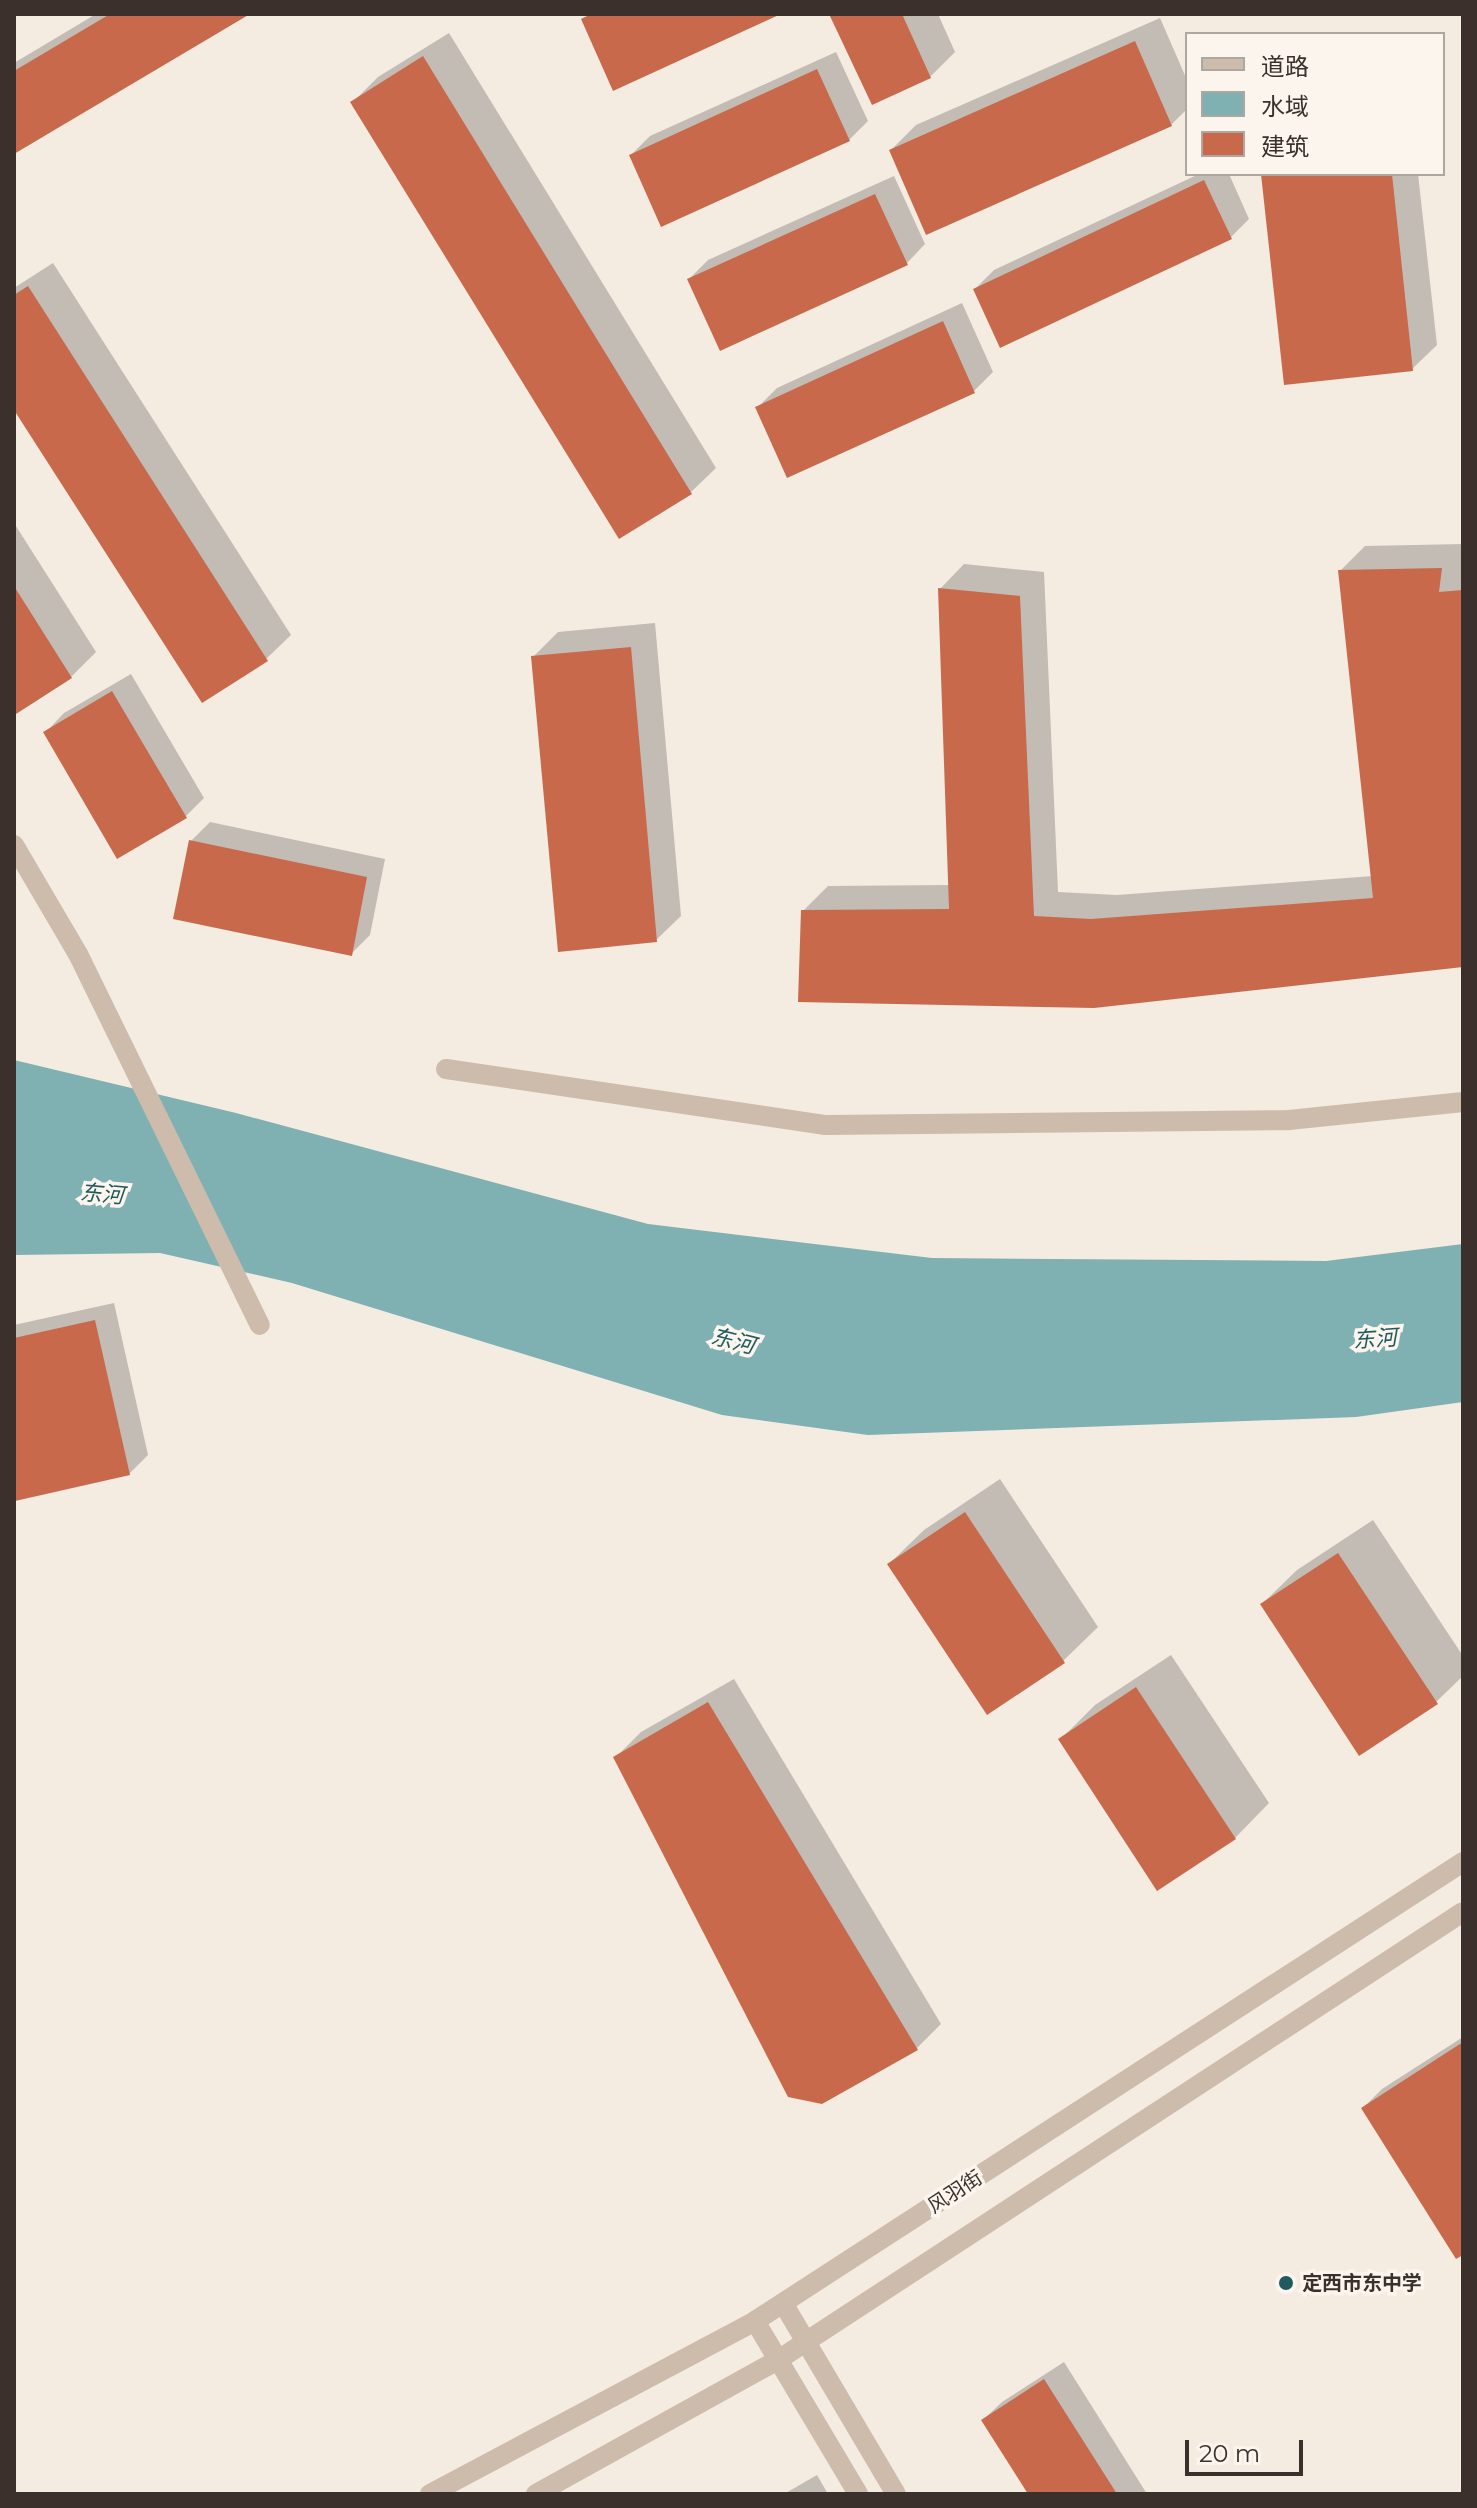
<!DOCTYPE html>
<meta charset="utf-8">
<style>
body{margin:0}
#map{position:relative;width:1477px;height:2508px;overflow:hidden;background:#f4ebe1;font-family:Montserrat,"Noto Sans SC",sans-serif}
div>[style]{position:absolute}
.water>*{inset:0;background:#7fb0b2}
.shadow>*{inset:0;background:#0003}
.building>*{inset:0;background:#c8694b}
.service>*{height:20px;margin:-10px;padding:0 10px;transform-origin:10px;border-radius:10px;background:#cdbbac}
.minor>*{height:20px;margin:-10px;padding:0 10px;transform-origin:10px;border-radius:10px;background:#cdbbac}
.tertiary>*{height:20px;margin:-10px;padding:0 10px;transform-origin:10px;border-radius:10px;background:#cdbbac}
.dots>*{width:22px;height:22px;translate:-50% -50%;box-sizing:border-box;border:4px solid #fbf5ee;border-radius:50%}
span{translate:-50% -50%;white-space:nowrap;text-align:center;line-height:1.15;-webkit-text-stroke:7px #fbf5ee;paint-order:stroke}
.street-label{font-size:20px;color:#3b302b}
.poi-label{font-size:20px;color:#3b302b;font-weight:700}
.left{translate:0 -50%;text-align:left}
.water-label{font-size:22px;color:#1f5a5e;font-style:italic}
.frame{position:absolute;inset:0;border:16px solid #3b302b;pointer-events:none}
.legend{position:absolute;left:1185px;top:32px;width:260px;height:144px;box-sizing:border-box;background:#fbf5ee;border:2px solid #aea6a0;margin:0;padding:10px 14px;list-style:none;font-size:24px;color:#3b302b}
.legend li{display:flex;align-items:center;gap:16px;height:40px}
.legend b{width:40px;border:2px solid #aea6a0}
.scale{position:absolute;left:1185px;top:2440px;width:118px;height:36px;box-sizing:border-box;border:4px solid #3b302b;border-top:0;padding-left:10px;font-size:24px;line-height:28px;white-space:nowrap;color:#3b302b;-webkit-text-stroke:6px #fbf5ee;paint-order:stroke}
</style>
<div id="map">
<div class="water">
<div style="clip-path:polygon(14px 1060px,236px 1113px,648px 1224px,932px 1258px,1326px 1261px,1463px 1244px,1463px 1402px,1356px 1417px,868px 1435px,722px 1415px,292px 1283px,160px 1253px,14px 1255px)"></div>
</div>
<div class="shadow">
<div style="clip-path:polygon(96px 14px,246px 14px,14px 152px,14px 63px)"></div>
<div style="clip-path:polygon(831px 14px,938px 14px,955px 52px,930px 77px)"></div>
<div style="clip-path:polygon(1160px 18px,1187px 80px,1187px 109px,1171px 125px,891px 150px,916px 125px)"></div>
<div style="clip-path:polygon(449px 33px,716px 468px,691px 492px,620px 536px,353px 102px,378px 77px)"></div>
<div style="clip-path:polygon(836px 52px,868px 121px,849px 140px,631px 155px,650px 136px)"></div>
<div style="clip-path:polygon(1199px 174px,1229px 174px,1249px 219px,1230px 238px,975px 289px,994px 270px)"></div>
<div style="clip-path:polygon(1263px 174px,1418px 174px,1437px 345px,1412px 369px)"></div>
<div style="clip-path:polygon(894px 176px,925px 244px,907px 263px,689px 279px,708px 260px)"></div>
<div style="clip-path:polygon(53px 263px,291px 635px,266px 659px,14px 406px,14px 288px)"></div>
<div style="clip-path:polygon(962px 303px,993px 372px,974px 391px,788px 476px,758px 407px,777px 388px)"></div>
<div style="clip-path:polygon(14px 523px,96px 652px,71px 677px,14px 707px)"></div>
<div style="clip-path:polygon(1463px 544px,1463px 965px,803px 911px,828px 886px,950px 885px,940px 589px,964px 564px,1044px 572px,1058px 892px,1117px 895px,1373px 876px,1340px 571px,1365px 546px)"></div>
<div style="clip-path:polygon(655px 623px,681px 916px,656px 940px,533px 657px,558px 632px)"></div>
<div style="clip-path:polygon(131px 674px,204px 798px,185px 817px,46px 732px,64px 713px)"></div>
<div style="clip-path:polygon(210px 822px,385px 859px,370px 935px,351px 954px,191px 841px)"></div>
<div style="clip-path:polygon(114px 1303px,148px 1455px,129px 1474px,17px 1499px,14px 1325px)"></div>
<div style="clip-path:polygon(1000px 1479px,1098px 1627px,1063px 1661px,889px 1564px,924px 1530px)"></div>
<div style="clip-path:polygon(1373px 1520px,1463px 1656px,1463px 1676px,1436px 1702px,1262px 1604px,1297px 1570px)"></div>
<div style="clip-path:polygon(1171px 1655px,1269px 1803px,1235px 1838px,1060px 1740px,1095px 1705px)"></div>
<div style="clip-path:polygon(734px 1679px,941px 2024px,916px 2049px,616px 1757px,641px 1732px)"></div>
<div style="clip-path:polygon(1463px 2037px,1463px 2253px,1363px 2108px,1382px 2089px)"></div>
<div style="clip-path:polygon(1064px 2362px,1147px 2494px,1030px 2494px,983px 2420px,1002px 2402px)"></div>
<div style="clip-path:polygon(817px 2475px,828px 2494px,784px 2494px)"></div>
</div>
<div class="building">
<div style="clip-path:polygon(110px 14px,250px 14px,14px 154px,14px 71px)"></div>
<div style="clip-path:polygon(591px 14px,781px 14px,613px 91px,581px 19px)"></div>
<div style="clip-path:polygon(829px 14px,902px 14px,931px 78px,872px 105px)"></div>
<div style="clip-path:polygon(1135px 41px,1172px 126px,926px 235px,889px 150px)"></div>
<div style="clip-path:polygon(423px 56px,692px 494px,619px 539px,350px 102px)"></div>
<div style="clip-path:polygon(817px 69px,850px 141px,661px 227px,629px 155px)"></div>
<div style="clip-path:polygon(1261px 174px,1392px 174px,1413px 371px,1284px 385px)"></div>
<div style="clip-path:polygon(1204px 180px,1232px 239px,1000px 348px,973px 289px)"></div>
<div style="clip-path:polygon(875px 194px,908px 265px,720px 351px,687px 279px)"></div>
<div style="clip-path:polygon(28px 286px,268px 661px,202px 703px,14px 410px,14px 295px)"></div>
<div style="clip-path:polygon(943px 321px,975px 393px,787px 478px,755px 407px)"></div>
<div style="clip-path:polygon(1442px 568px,1439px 592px,1463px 590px,1463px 967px,1094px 1008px,798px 1002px,801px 910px,949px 909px,938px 588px,1020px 596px,1034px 916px,1091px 919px,1373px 898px,1338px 570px)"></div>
<div style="clip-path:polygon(14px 586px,72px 678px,16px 714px,14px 711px)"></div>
<div style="clip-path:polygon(631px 647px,657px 942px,558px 952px,531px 656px)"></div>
<div style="clip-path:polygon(112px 691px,187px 818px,117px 859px,43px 732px)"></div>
<div style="clip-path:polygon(189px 840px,367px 877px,352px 956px,173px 919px)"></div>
<div style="clip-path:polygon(95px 1320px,130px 1475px,15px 1501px,14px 1338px)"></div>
<div style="clip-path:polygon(965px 1512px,1065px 1663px,987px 1715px,887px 1564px)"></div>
<div style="clip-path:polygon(1338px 1553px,1438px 1704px,1359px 1756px,1260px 1604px)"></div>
<div style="clip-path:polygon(1136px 1687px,1236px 1839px,1157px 1891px,1058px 1739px)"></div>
<div style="clip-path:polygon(708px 1702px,918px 2050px,822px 2104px,788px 2097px,613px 1757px)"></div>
<div style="clip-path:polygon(1463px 2042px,1463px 2255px,1456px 2259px,1361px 2108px)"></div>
<div style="clip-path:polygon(1044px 2379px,1117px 2494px,1028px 2494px,981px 2420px)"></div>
</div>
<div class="service">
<div style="left:78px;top:954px;width:413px;rotate:63.9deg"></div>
</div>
<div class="minor">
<div style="left:14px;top:845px;width:126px;rotate:59.6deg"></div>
<div style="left:446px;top:1069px;width:384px;rotate:8.4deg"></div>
<div style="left:826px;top:1125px;width:463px;rotate:-0.6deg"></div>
<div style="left:1289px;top:1120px;width:175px;rotate:-5.9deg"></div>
</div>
<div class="tertiary">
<div style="left:783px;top:2303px;width:222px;rotate:59.4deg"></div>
<div style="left:755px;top:2321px;width:201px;rotate:59.2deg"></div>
<div style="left:430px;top:2494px;width:368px;rotate:-28deg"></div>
<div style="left:755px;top:2321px;width:844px;rotate:-32.96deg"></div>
<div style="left:536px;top:2494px;width:277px;rotate:-29deg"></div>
<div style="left:778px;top:2360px;width:818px;rotate:-33.19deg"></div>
</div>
<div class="dots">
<div style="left:1286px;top:2283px;background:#1f5a5e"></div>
</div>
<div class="street-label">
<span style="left:955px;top:2192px;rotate:-33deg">风羽街</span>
</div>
<div class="poi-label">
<span class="left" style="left:1302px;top:2283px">定西市东中学</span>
</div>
<div class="water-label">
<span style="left:102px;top:1194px;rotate:5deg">东河</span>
<span style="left:1375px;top:1339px;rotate:-4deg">东河</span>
<span style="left:733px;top:1341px;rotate:14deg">东河</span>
</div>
<div class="frame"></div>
<ul class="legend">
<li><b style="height:10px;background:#cdbbac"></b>道路</li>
<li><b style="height:22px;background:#7fb0b2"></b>水域</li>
<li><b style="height:22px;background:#c8694b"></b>建筑</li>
</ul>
<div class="scale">20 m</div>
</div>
